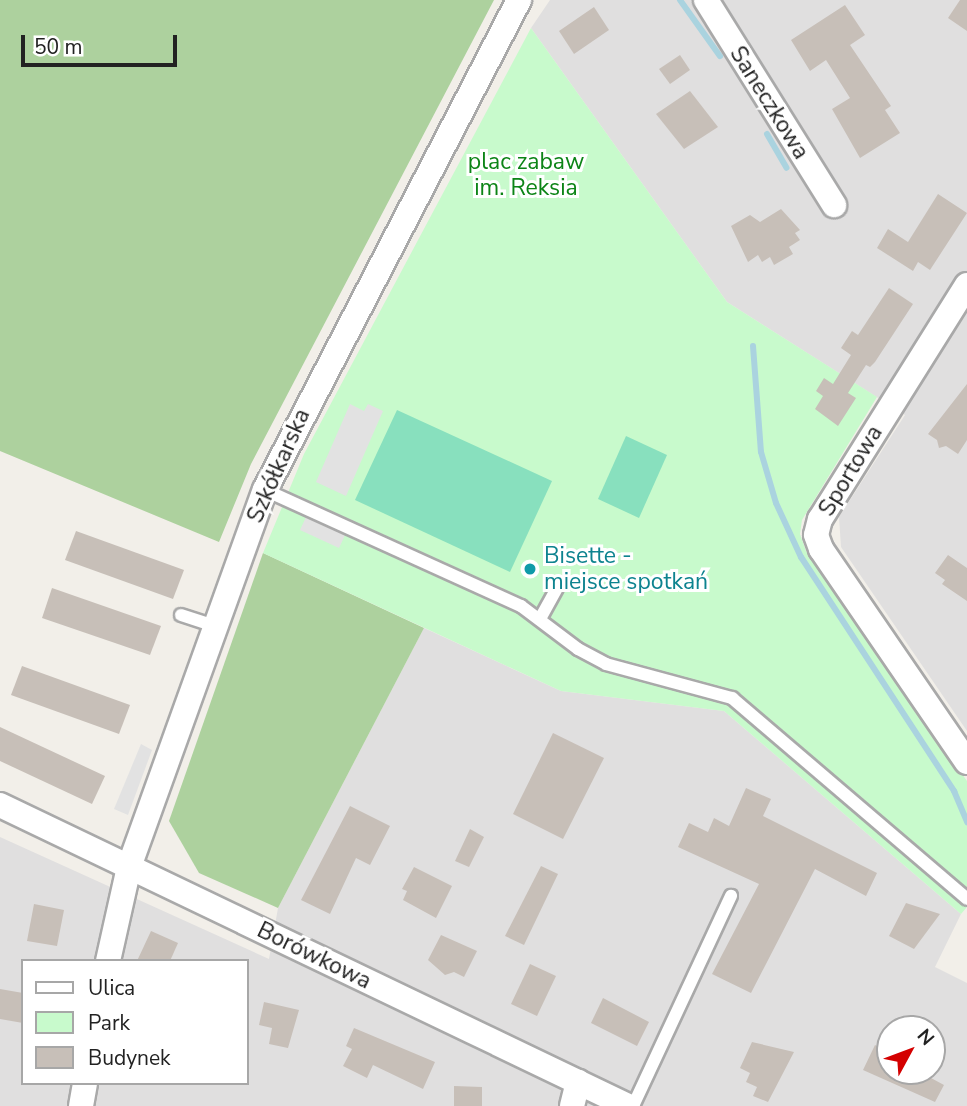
<!DOCTYPE html>
<meta charset="utf-8">
<style>
body{margin:0}
#map{position:relative;width:967px;height:1106px;overflow:hidden;background:#f2efe9;font-family:"Nunito Sans",sans-serif}
div>[style]{position:absolute}
.residential>*{inset:0;background:#e0dfdf}
.forest>*{inset:0;background:#add19e}
.park>*{inset:0;background:#c8facc}
.pitch>*{inset:0;background:#88e0be}
.parking>*{inset:0;background:#e2e2e2}
.stream>*{height:6px;margin:-3px;padding:0 3px;transform-origin:3px;border-radius:3px;background:#aad3df}
.building>*{inset:0;background:#c7bfb8}
.roads{filter:drop-shadow(2px 0 #a9a9a9) drop-shadow(-2px 0 #a9a9a9) drop-shadow(0 2px #a9a9a9) drop-shadow(0 -2px #a9a9a9)}
.lane>*{height:12px;margin:-6px;padding:0 6px;transform-origin:6px;border-radius:6px;background:#fff}
.street>*{height:24px;margin:-12px;padding:0 12px;transform-origin:12px;border-radius:12px;background:#fff}
.dots>*{width:19px;height:19px;translate:-50% -50%;box-sizing:border-box;border:4px solid #fff;border-radius:50%}
span{translate:-50% -50%;white-space:nowrap;text-align:center;line-height:1.15;-webkit-text-stroke:6px #fff;paint-order:stroke}
.street-label{font-size:23px;color:#222}
.park-label{font-size:23px;color:#0c8416}
.culture-label{font-size:23px;color:#0d838f}
.left{translate:0 -50%;text-align:left}
.legend{position:absolute;left:21px;top:959px;width:228px;height:126px;box-sizing:border-box;background:#fff;border:2px solid #a7a7a7;margin:0;padding:9px 12px;list-style:none;font-size:21px;color:#222}
.legend li{display:flex;align-items:center;gap:14px;height:35px}
.legend b{width:35px;border:2px solid #a7a7a7}
.north{position:absolute;left:876px;top:1015px;width:70px;height:70px;box-sizing:border-box;background:#fff;border:2px solid #a7a7a7;border-radius:50%;rotate:49deg;font-size:19px;font-weight:700;line-height:28px;text-align:center;color:#222}
.north::after{content:'';display:block;margin:auto;width:24px;height:32px;background:#d40000;clip-path:polygon(50% 0,100% 100%,50% 72%,0 100%)}
.scale{position:absolute;left:21px;top:35px;width:156px;height:32px;box-sizing:border-box;border:4px solid #222;border-top:0;padding-left:9px;font-size:21px;line-height:24px;white-space:nowrap;color:#222;-webkit-text-stroke:5px #fff;paint-order:stroke}
</style>
<div id="map">
<div class="residential">
<div style="clip-path:polygon(550px 0,967px 0,967px 731px,841px 547px,839px 517px,905px 415px,727px 302px,531px 28px)"></div>
<div style="clip-path:polygon(evenodd,424px 628px,561px 691px,724px 711px,961px 914px,935px 967px,967px 983px,967px 1106px,0 1106px,0 837px,269px 959px,278px 908px,424px 628px,23px 961px,247px 961px,247px 1083px,23px 1083px,23px 961px,424px 628px,890px 1029px,932px 1029px,932px 1071px,890px 1071px,890px 1029px)"></div>
</div>
<div class="forest">
<div style="clip-path:polygon(0 0,494px 0,251px 464px,219px 542px,0 451px)"></div>
<div style="clip-path:polygon(263px 553px,424px 628px,278px 908px,199px 873px,169px 821px)"></div>
</div>
<div class="park">
<div style="clip-path:polygon(531px 28px,727px 302px,877px 397px,802px 520px,800px 534px,806px 551px,967px 781px,967px 907px,961px 914px,724px 711px,561px 691px,263px 553px,304px 454px)"></div>
</div>
<div class="pitch">
<div style="clip-path:polygon(397px 410px,552px 481px,510px 572px,355px 500px)"></div>
<div style="clip-path:polygon(626px 436px,667px 455px,639px 518px,598px 499px)"></div>
</div>
<div class="parking">
<div style="clip-path:polygon(350px 404px,364px 411px,368px 404px,383px 411px,346px 496px,316px 482px)"></div>
<div style="clip-path:polygon(307px 515px,346px 533px,339px 548px,300px 530px)"></div>
<div style="clip-path:polygon(141px 744px,152px 750px,128px 815px,114px 809px)"></div>
</div>
<div class="stream">
<div style="left:680px;top:0;width:69px;rotate:54.5deg"></div>
<div style="left:767px;top:134px;width:39px;rotate:60deg"></div>
<div style="left:753px;top:346px;width:106px;rotate:85.7deg"></div>
<div style="left:761px;top:452px;width:53px;rotate:73.6deg"></div>
<div style="left:776px;top:503px;width:60px;rotate:65.2deg"></div>
<div style="left:801px;top:557px;width:280px;rotate:56.8deg"></div>
<div style="left:954px;top:791px;width:34px;rotate:67deg"></div>
</div>
<div class="building">
<div style="clip-path:polygon(960px 0,967px 0,967px 31px,948px 18px)"></div>
<div style="clip-path:polygon(845px 5px,865px 35px,850px 45px,891px 106px,885px 110px,900px 133px,860px 158px,832px 109px,850px 98px,826px 60px,810px 71px,791px 40px)"></div>
<div style="clip-path:polygon(594px 7px,609px 30px,574px 54px,559px 31px)"></div>
<div style="clip-path:polygon(680px 55px,690px 70px,670px 84px,659px 69px)"></div>
<div style="clip-path:polygon(690px 91px,718px 127px,684px 149px,656px 114px)"></div>
<div style="clip-path:polygon(938px 194px,967px 213px,930px 270px,918px 262px,913px 271px,877px 248px,888px 229px,908px 242px)"></div>
<div style="clip-path:polygon(781px 209px,800px 230px,795px 233px,800px 240px,789px 247px,793px 254px,774px 265px,770px 257px,762px 262px,758px 255px,748px 262px,731px 226px,750px 215px,760px 222px)"></div>
<div style="clip-path:polygon(889px 288px,913px 304px,875px 362px,870px 367px,866px 365px,848px 393px,856px 398px,838px 426px,815px 409px,823px 396px,816px 391px,824px 378px,833px 384px,851px 355px,841px 348px,852px 331px,858px 335px)"></div>
<div style="clip-path:polygon(967px 384px,967px 440px,958px 454px,946px 446px,939px 448px,937px 440px,928px 434px)"></div>
<div style="clip-path:polygon(76px 531px,184px 570px,173px 599px,65px 560px)"></div>
<div style="clip-path:polygon(948px 555px,967px 568px,967px 601px,942px 584px,945px 580px,935px 573px)"></div>
<div style="clip-path:polygon(52px 588px,161px 626px,150px 655px,42px 618px)"></div>
<div style="clip-path:polygon(22px 666px,130px 705px,119px 734px,11px 695px)"></div>
<div style="clip-path:polygon(0 727px,105px 776px,92px 804px,0 761px)"></div>
<div style="clip-path:polygon(553px 733px,604px 758px,563px 839px,513px 814px)"></div>
<div style="clip-path:polygon(746px 788px,771px 799px,763px 816px,877px 873px,866px 896px,815px 869px,751px 993px,712px 974px,759px 884px,678px 847px,689px 823px,708px 832px,714px 818px,729px 826px)"></div>
<div style="clip-path:polygon(350px 806px,390px 826px,370px 865px,356px 858px,330px 914px,301px 900px)"></div>
<div style="clip-path:polygon(470px 829px,484px 837px,469px 867px,455px 861px)"></div>
<div style="clip-path:polygon(541px 866px,558px 874px,524px 945px,505px 936px)"></div>
<div style="clip-path:polygon(414px 867px,452px 886px,436px 918px,403px 900px,407px 891px,402px 889px)"></div>
<div style="clip-path:polygon(906px 903px,940px 914px,914px 949px,889px 936px)"></div>
<div style="clip-path:polygon(34px 904px,64px 910px,57px 946px,27px 941px)"></div>
<div style="clip-path:polygon(151px 931px,178px 943px,170px 961px,137px 961px)"></div>
<div style="clip-path:polygon(441px 935px,477px 951px,464px 977px,454px 972px,445px 975px,428px 960px)"></div>
<div style="clip-path:polygon(530px 964px,556px 976px,537px 1016px,511px 1004px)"></div>
<div style="clip-path:polygon(0 989px,23px 993px,23px 1023px,0 1019px)"></div>
<div style="clip-path:polygon(603px 998px,649px 1022px,637px 1046px,591px 1023px)"></div>
<div style="clip-path:polygon(264px 1002px,299px 1010px,288px 1048px,269px 1044px,272px 1028px,259px 1025px)"></div>
<div style="clip-path:polygon(354px 1028px,435px 1062px,423px 1089px,373px 1065px,367px 1078px,343px 1066px,352px 1049px,346px 1046px)"></div>
<div style="clip-path:polygon(752px 1042px,794px 1052px,768px 1102px,753px 1096px,757px 1087px,746px 1082px,750px 1073px,740px 1068px)"></div>
<div style="clip-path:polygon(875px 1045px,890px 1053px,890px 1071px,918px 1071px,944px 1085px,935px 1102px,863px 1070px)"></div>
<div style="clip-path:polygon(454px 1086px,482px 1087px,482px 1106px,454px 1106px)"></div>
</div>
<div class="roads">
<div class="lane">
<div style="left:265px;top:490px;width:281px;rotate:24.4deg"></div>
<div style="left:521px;top:606px;width:71px;rotate:37deg"></div>
<div style="left:578px;top:649px;width:32px;rotate:28deg"></div>
<div style="left:606px;top:664px;width:131px;rotate:15.1deg"></div>
<div style="left:732px;top:698px;width:309px;rotate:40.5deg"></div>
<div style="left:181px;top:615px;width:36px;rotate:18deg"></div>
<div style="left:541px;top:617px;width:33px;rotate:-61deg"></div>
<div style="left:633px;top:1106px;width:232px;rotate:-65deg"></div>
</div>
<div class="street">
<div style="left:706px;top:0;width:242px;rotate:58deg"></div>
<div style="left:967px;top:285px;width:276px;rotate:122.1deg"></div>
<div style="left:820px;top:519px;width:16px;rotate:104deg"></div>
<div style="left:816px;top:535px;width:15px;rotate:70deg"></div>
<div style="left:821px;top:549px;width:258px;rotate:55.6deg"></div>
<div style="left:0;top:805px;width:696px;rotate:25.61deg"></div>
<div style="left:108px;top:961px;width:96px;rotate:-77.4deg"></div>
<div style="left:129px;top:867px;width:401px;rotate:-70.2deg"></div>
<div style="left:265px;top:490px;width:552px;rotate:-62.6deg"></div>
<div style="left:81px;top:1106px;width:23px;rotate:-80deg"></div>
<div style="left:572px;top:1106px;width:25px;rotate:-76deg"></div>
</div>
</div>
<div class="dots">
<div style="left:530px;top:569px;background:#0f9aa8"></div>
</div>
<div class="street-label">
<span style="left:769px;top:103px;rotate:58deg">Saneczkowa</span>
<span style="left:279px;top:466px;rotate:-66deg">Szkółkarska</span>
<span style="left:851px;top:471px;rotate:-59deg">Sportowa</span>
<span style="left:314px;top:956px;rotate:26deg">Borówkowa</span>
</div>
<div class="park-label">
<span style="left:526px;top:175px">plac zabaw<br>im. Reksia</span>
</div>
<div class="culture-label">
<span class="left" style="left:544px;top:569px">Bisette -<br>miejsce spotkań</span>
</div>
<ul class="legend">
<li><b style="height:9px;background:#fff"></b>Ulica</li>
<li><b style="height:19px;background:#c8facc"></b>Park</li>
<li><b style="height:19px;background:#c7bfb8"></b>Budynek</li>
</ul>
<div class="north">N</div>
<div class="scale">50 m</div>
</div>
